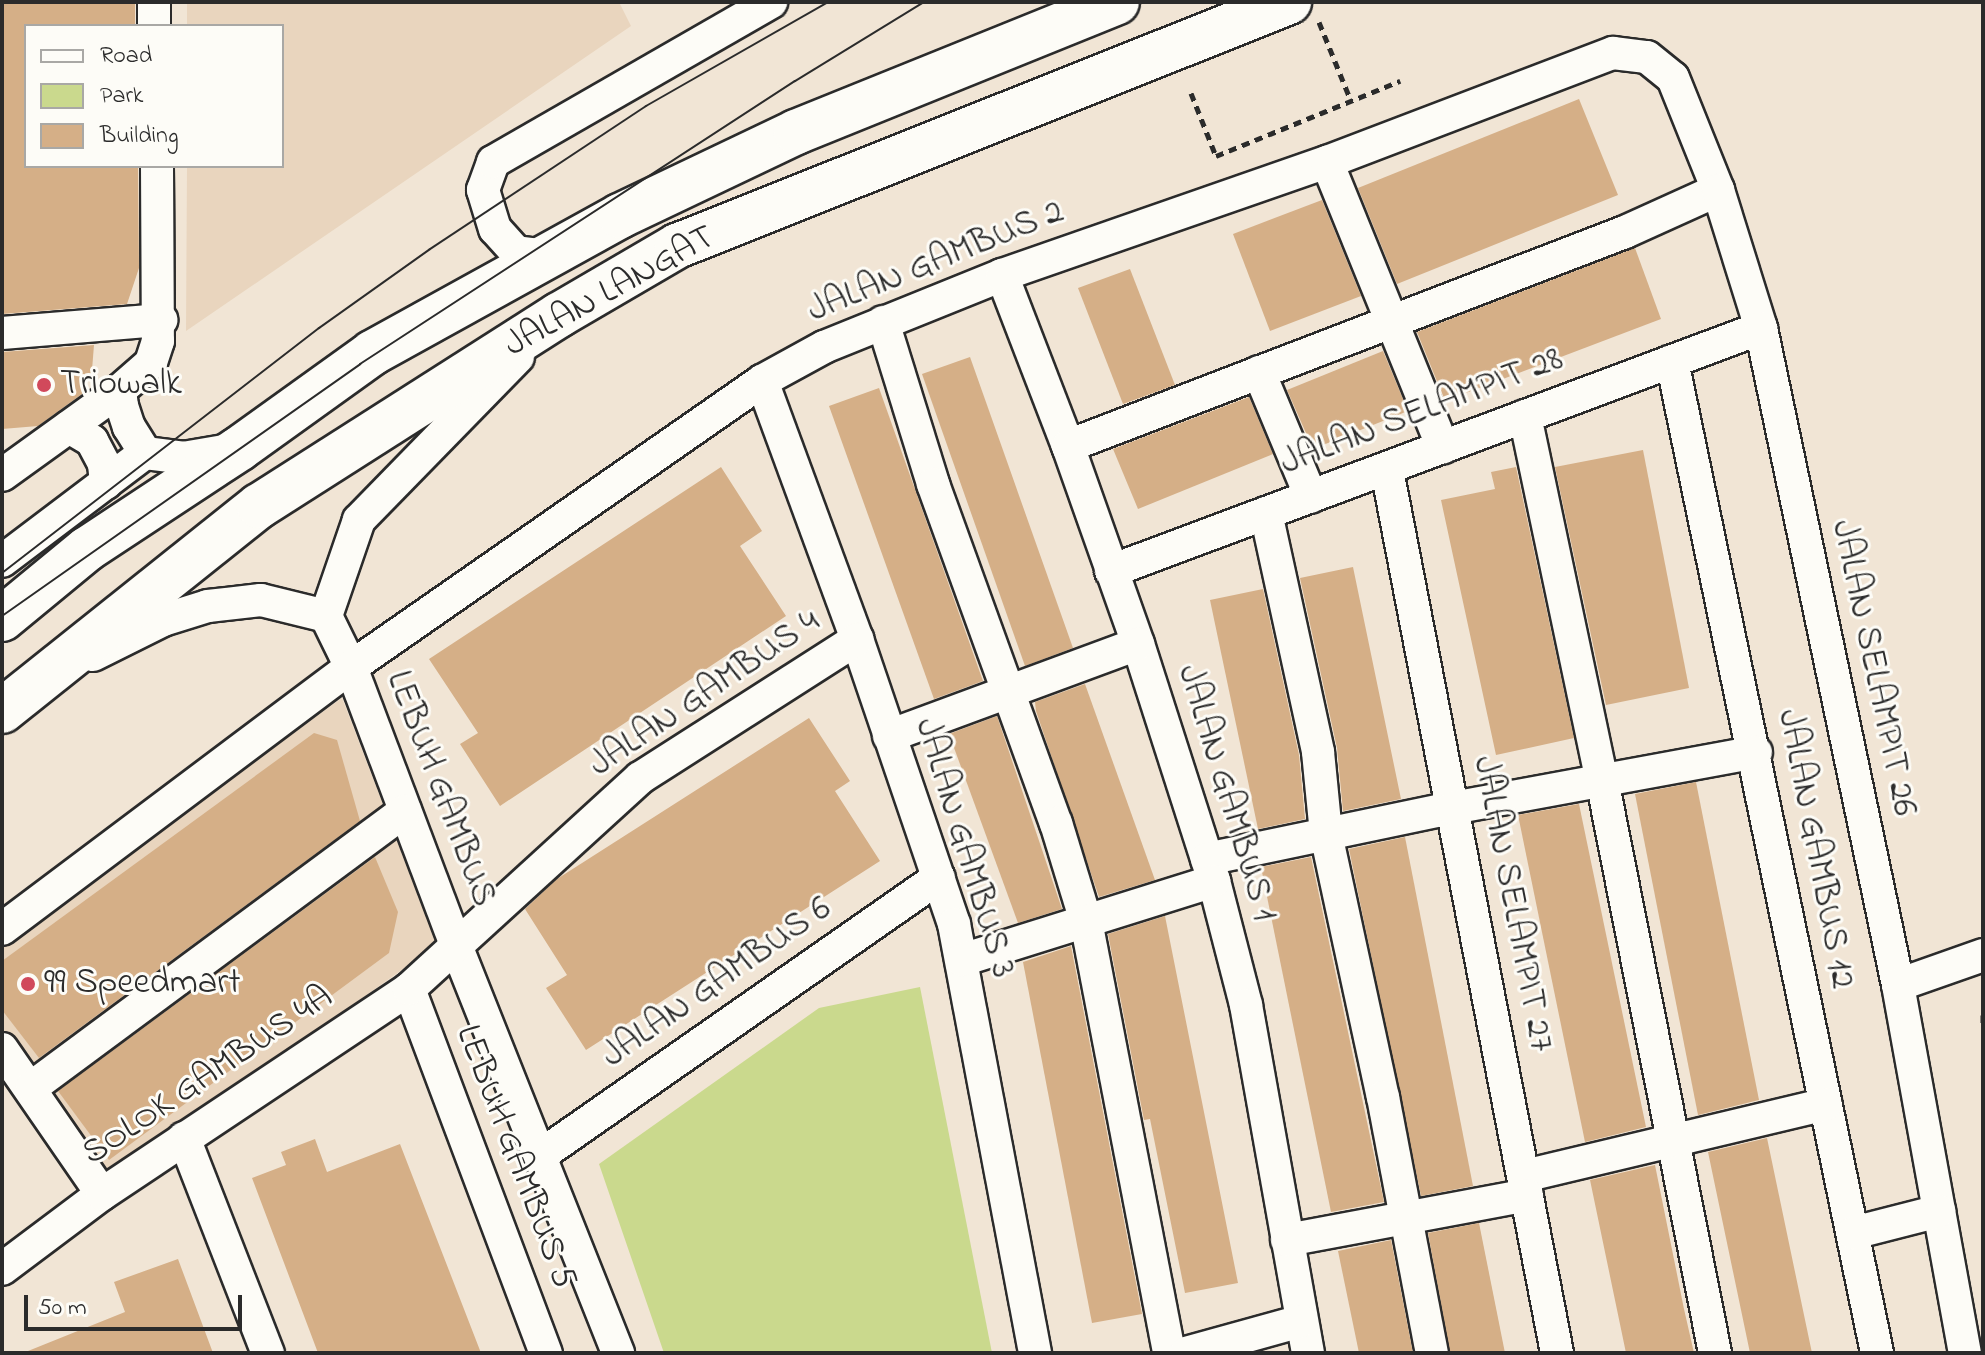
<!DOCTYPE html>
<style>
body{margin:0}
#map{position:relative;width:1985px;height:1355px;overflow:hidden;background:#f1e5d5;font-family:"Indie Flower",sans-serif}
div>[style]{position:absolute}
.built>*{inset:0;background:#e9d5be}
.green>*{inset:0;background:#cad98d}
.building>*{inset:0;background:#d5af87}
.path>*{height:5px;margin-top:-2.5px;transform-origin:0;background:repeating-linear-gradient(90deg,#2b2b2b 0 8px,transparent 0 14px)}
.roads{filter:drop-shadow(2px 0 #2b2b2b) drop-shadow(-2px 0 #2b2b2b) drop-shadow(0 2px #2b2b2b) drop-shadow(0 -2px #2b2b2b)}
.minor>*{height:32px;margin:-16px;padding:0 16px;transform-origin:16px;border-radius:16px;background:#fdfcf7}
.highway>*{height:44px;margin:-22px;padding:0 22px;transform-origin:22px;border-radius:22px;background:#fdfcf7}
.tram>*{height:2px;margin:-1px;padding:0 1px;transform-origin:1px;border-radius:1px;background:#2b2b2b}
.dots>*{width:22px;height:22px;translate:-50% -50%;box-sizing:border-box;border:4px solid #fdfcf7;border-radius:50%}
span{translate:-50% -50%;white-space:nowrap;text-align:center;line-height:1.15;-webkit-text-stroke:6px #fdfcf7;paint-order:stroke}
.street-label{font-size:36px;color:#2b2b2b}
.poi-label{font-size:36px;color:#2b2b2b}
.left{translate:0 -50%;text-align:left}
.frame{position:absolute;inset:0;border:4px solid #2b2b2b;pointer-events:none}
.legend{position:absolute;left:24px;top:24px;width:260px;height:144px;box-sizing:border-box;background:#fdfcf7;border:2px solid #a9a8a5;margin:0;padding:10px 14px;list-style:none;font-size:24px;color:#2b2b2b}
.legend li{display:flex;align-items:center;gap:16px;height:40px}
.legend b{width:40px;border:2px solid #a9a8a5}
.scale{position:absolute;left:24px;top:1295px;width:218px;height:36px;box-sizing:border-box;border:4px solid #2b2b2b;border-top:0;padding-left:10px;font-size:24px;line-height:28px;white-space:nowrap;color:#2b2b2b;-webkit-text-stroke:6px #fdfcf7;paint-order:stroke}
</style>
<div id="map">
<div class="built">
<div style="clip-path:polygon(187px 2px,619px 2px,631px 26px,186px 331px,187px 166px,282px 166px,282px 26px,187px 26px)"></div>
<div style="clip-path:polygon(342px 698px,437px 945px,104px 1181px,2px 1037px,2px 943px)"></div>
</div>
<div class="green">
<div style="clip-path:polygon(920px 987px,992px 1353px,664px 1353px,599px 1164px,819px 1008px)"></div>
</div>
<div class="building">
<div style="clip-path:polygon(2px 2px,135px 2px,135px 26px,26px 26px,26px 166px,138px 166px,139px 268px,127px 304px,2px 314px)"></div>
<div style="clip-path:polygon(1579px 99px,1618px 195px,1397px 284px,1358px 188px)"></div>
<div style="clip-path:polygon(1322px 200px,1361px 296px,1270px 331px,1233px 234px)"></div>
<div style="clip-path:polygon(1635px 248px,1661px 319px,1445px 401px,1417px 332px)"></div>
<div style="clip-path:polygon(1130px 269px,1175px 385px,1123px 404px,1078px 288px)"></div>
<div style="clip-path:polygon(94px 345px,92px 370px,82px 394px,38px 426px,2px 429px,2px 352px)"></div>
<div style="clip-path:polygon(1383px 351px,1408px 411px,1313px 449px,1287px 390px)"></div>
<div style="clip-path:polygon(970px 357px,1073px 648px,1025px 666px,922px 374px)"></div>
<div style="clip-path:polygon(879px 388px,983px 681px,934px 699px,829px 406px)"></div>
<div style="clip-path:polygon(1249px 397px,1273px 454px,1138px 509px,1113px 449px)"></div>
<div style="clip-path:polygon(1643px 450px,1689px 688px,1606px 705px,1555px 467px)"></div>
<div style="clip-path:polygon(721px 467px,762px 531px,740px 546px,786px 616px,500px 806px,460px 744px,478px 733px,429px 659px)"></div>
<div style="clip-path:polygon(1516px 467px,1574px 738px,1496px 755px,1441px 500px,1495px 489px,1491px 472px)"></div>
<div style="clip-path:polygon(1353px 567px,1401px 799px,1343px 811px,1337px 748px,1300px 578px)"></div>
<div style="clip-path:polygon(1263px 589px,1299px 755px,1305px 819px,1258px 829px,1210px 600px)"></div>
<div style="clip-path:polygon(1085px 684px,1155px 880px,1099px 897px,1036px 711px,1035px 702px)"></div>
<div style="clip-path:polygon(997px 716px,1062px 909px,1018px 923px,949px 734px)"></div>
<div style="clip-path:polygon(809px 718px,850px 781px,835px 791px,880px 861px,586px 1050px,546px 988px,567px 975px,525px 909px,557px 879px)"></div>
<div style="clip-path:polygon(314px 733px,337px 740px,360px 821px,39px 1058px,2px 1010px,2px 961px)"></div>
<div style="clip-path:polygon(1696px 782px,1759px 1100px,1698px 1115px,1635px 794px)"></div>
<div style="clip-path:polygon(1579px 804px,1646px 1127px,1585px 1142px,1518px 815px)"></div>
<div style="clip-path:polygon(1405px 837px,1473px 1186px,1421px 1196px,1349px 849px)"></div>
<div style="clip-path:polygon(375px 857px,398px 912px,389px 953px,109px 1160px,58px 1091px)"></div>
<div style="clip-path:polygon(1311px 857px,1384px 1202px,1331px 1212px,1261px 867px)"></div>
<div style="clip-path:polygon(1165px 916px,1238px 1283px,1185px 1293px,1150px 1119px,1144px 1120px,1108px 934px)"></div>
<div style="clip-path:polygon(1071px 946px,1142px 1314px,1092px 1323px,1023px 962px)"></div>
<div style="clip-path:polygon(1767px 1138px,1804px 1315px,1812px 1353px,1750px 1353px,1708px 1152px)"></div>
<div style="clip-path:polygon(315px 1139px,327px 1172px,400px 1144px,481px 1353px,318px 1353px,252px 1178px,286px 1165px,281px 1152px)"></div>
<div style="clip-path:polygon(1655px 1165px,1684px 1309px,1694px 1353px,1626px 1353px,1590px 1180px)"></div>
<div style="clip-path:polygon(1479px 1223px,1505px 1353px,1450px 1353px,1428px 1233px)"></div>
<div style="clip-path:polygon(1391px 1240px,1413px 1353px,1359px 1353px,1338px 1251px)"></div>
<div style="clip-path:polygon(178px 1259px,213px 1353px,23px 1353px,125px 1312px,114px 1282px)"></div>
</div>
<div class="path">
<div style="left:1319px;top:22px;width:85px;rotate:67.9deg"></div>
<div style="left:1191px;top:93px;width:68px;rotate:68.4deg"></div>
<div style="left:1216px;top:156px;width:199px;rotate:-22.2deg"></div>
<div style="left:1983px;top:1015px;width:11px;rotate:90deg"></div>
</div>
<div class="roads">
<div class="minor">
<div style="left:154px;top:2px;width:24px;rotate:90deg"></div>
<div style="left:1327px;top:162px;width:308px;rotate:67.9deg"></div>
<div style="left:157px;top:166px;width:175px;rotate:89.7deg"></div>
<div style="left:158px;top:341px;width:23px;rotate:108deg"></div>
<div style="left:151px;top:363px;width:41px;rotate:138.9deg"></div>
<div style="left:120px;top:390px;width:16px;rotate:83deg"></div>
<div style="left:122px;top:406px;width:22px;rotate:72deg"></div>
<div style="left:129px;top:427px;width:31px;rotate:58deg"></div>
<div style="left:145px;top:453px;width:38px;rotate:7deg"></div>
<div style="left:183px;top:458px;width:43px;rotate:-9.5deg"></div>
<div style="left:547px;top:256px;width:31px;rotate:-173deg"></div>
<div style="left:516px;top:252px;width:31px;rotate:-132deg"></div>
<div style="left:495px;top:229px;width:41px;rotate:-107.1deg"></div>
<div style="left:483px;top:190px;width:30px;rotate:-70deg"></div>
<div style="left:493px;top:162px;width:321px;rotate:-29.9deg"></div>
<div style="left:1002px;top:275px;width:183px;rotate:68.9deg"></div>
<div style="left:1068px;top:446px;width:210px;rotate:70.5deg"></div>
<div style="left:1138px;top:644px;width:249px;rotate:72.2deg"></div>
<div style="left:1214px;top:881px;width:128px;rotate:75.5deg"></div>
<div style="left:1246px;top:1005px;width:353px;rotate:79.9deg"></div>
<div style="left:883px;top:322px;width:170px;rotate:72.8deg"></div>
<div style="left:933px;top:484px;width:361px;rotate:70.1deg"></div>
<div style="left:1056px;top:823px;width:102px;rotate:73deg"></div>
<div style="left:1086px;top:921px;width:440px;rotate:79.1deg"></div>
<div style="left:2px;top:333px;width:160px;rotate:-4.7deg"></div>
<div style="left:518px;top:357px;width:228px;rotate:134.3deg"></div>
<div style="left:359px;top:520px;width:102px;rotate:109deg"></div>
<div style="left:326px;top:616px;width:57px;rotate:63.9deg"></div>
<div style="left:351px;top:667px;width:300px;rotate:69.3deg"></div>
<div style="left:457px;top:948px;width:436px;rotate:68.3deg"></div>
<div style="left:1672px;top:361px;width:1013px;rotate:78.32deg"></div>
<div style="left:1259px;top:372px;width:135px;rotate:67.4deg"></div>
<div style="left:762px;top:381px;width:275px;rotate:69.8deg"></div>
<div style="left:857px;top:639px;width:301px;rotate:71.2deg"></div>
<div style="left:954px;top:924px;width:437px;rotate:79.3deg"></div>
<div style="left:1525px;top:416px;width:372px;rotate:78.1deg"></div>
<div style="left:1602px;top:780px;width:584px;rotate:78.84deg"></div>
<div style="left:69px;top:427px;width:27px;rotate:31deg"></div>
<div style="left:92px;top:441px;width:26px;rotate:62deg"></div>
<div style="left:104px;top:464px;width:19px;rotate:84deg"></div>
<div style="left:1068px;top:446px;width:597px;rotate:-21.02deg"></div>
<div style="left:1625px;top:232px;width:102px;rotate:-24.3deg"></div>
<div style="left:1387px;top:470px;width:899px;rotate:79.1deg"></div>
<div style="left:2px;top:475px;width:145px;rotate:-35.8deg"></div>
<div style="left:1266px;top:513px;width:245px;rotate:77.7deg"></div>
<div style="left:1318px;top:752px;width:82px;rotate:84.4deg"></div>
<div style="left:1326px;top:834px;width:269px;rotate:77.8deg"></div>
<div style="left:1383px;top:1097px;width:261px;rotate:79.2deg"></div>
<div style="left:2px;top:561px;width:179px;rotate:-37.1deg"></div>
<div style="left:1111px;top:571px;width:694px;rotate:-20.5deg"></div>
<div style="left:93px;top:655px;width:78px;rotate:-26.6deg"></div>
<div style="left:163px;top:620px;width:47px;rotate:-17.3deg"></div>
<div style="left:208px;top:606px;width:53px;rotate:-6.5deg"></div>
<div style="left:261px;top:600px;width:67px;rotate:13.8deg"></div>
<div style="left:889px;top:736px;width:265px;rotate:-20.3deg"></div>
<div style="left:1207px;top:859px;width:250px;rotate:-11.8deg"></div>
<div style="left:1452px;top:808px;width:309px;rotate:-10.4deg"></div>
<div style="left:2px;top:929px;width:436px;rotate:-36.9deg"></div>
<div style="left:351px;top:667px;width:501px;rotate:-34.83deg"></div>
<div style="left:762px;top:381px;width:71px;rotate:-28.7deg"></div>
<div style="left:824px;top:347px;width:192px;rotate:-22deg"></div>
<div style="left:1002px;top:275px;width:344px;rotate:-19.2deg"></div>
<div style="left:1327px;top:162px;width:306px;rotate:-20.9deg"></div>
<div style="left:1613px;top:53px;width:34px;rotate:7deg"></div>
<div style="left:1647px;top:57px;width:33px;rotate:39deg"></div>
<div style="left:1673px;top:78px;width:121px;rotate:68.1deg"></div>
<div style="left:1718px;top:190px;width:145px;rotate:72.7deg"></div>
<div style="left:1761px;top:328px;width:671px;rotate:78.22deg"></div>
<div style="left:1898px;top:985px;width:374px;rotate:79.7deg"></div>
<div style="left:962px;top:960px;width:264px;rotate:-17.4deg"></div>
<div style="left:1898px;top:985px;width:90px;rotate:-19.4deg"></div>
<div style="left:409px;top:989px;width:389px;rotate:69.4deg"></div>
<div style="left:2px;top:1049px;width:176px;rotate:55.4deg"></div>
<div style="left:32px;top:1087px;width:464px;rotate:-36.5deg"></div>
<div style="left:184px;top:1138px;width:231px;rotate:68.7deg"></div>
<div style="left:541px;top:1155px;width:485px;rotate:-34.9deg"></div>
<div style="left:1524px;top:1176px;width:310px;rotate:-13.4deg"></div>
<div style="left:1853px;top:1233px;width:89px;rotate:-14.3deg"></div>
<div style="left:1287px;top:1240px;width:244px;rotate:-10.6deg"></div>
<div style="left:2px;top:1269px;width:125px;rotate:-36.9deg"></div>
<div style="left:102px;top:1194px;width:369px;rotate:-33.7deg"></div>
<div style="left:409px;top:989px;width:313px;rotate:-42.4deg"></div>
<div style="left:640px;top:778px;width:258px;rotate:-32.6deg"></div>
<div style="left:1186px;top:1353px;width:119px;rotate:-15.5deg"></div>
</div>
<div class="highway">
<div style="left:2px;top:619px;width:110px;rotate:-39.5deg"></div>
<div style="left:87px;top:549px;width:183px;rotate:-33.4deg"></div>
<div style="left:240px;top:448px;width:163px;rotate:-35.7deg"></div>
<div style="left:372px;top:353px;width:283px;rotate:-28.9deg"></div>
<div style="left:620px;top:216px;width:195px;rotate:-25.5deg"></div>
<div style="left:796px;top:132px;width:346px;rotate:-22deg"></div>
<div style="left:2px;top:711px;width:329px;rotate:-38.6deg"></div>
<div style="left:259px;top:506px;width:356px;rotate:-32.5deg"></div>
<div style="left:559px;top:315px;width:137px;rotate:-30.3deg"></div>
<div style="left:677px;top:246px;width:659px;rotate:-21.74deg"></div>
</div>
</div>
<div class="tram">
<div style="left:2px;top:573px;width:401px;rotate:-37.7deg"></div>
<div style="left:319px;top:328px;width:136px;rotate:-35.4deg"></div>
<div style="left:430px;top:249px;width:259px;rotate:-33.5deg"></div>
<div style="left:646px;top:106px;width:210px;rotate:-29.7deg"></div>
<div style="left:2px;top:616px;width:438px;rotate:-35.1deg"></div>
<div style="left:360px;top:364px;width:519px;rotate:-33.05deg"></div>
<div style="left:795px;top:81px;width:151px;rotate:-31.5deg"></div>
</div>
<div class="dots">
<div style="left:44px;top:385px;background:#d1495b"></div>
<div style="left:28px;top:984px;background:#d1495b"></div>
</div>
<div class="street-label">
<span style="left:936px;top:262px;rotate:-22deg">JALAN GAMBUS 2</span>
<span style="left:610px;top:292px;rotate:-29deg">JALAN LANGAT</span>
<span style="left:1422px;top:412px;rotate:-21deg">JALAN SELAMPIT 28</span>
<span style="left:1873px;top:668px;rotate:78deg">JALAN SELAMPIT 26</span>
<span style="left:705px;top:694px;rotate:-34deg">JALAN GAMBUS 4</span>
<span style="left:440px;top:789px;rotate:69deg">LEBUH GAMBUS</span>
<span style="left:1226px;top:793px;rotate:73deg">JALAN GAMBUS 1</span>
<span style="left:964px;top:848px;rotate:73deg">JALAN GAMBUS 3</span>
<span style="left:1815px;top:849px;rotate:79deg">JALAN GAMBUS 12</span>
<span style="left:1512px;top:904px;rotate:79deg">JALAN SELAMPIT 27</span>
<span style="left:717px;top:983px;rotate:-35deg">JALAN GAMBUS 6</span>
<span style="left:208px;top:1076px;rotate:-34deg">SOLOK GAMBUS 4A</span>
<span style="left:515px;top:1157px;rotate:69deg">LEBUH GAMBUS 5</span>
</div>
<div class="poi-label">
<span class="left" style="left:60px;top:385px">Triowalk</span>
<span class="left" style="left:44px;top:984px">99 Speedmart</span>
</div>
<div class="frame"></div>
<ul class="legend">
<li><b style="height:10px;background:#fdfcf7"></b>Road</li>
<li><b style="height:22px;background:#cad98d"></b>Park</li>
<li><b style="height:22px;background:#d5af87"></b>Building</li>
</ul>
<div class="scale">50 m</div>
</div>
